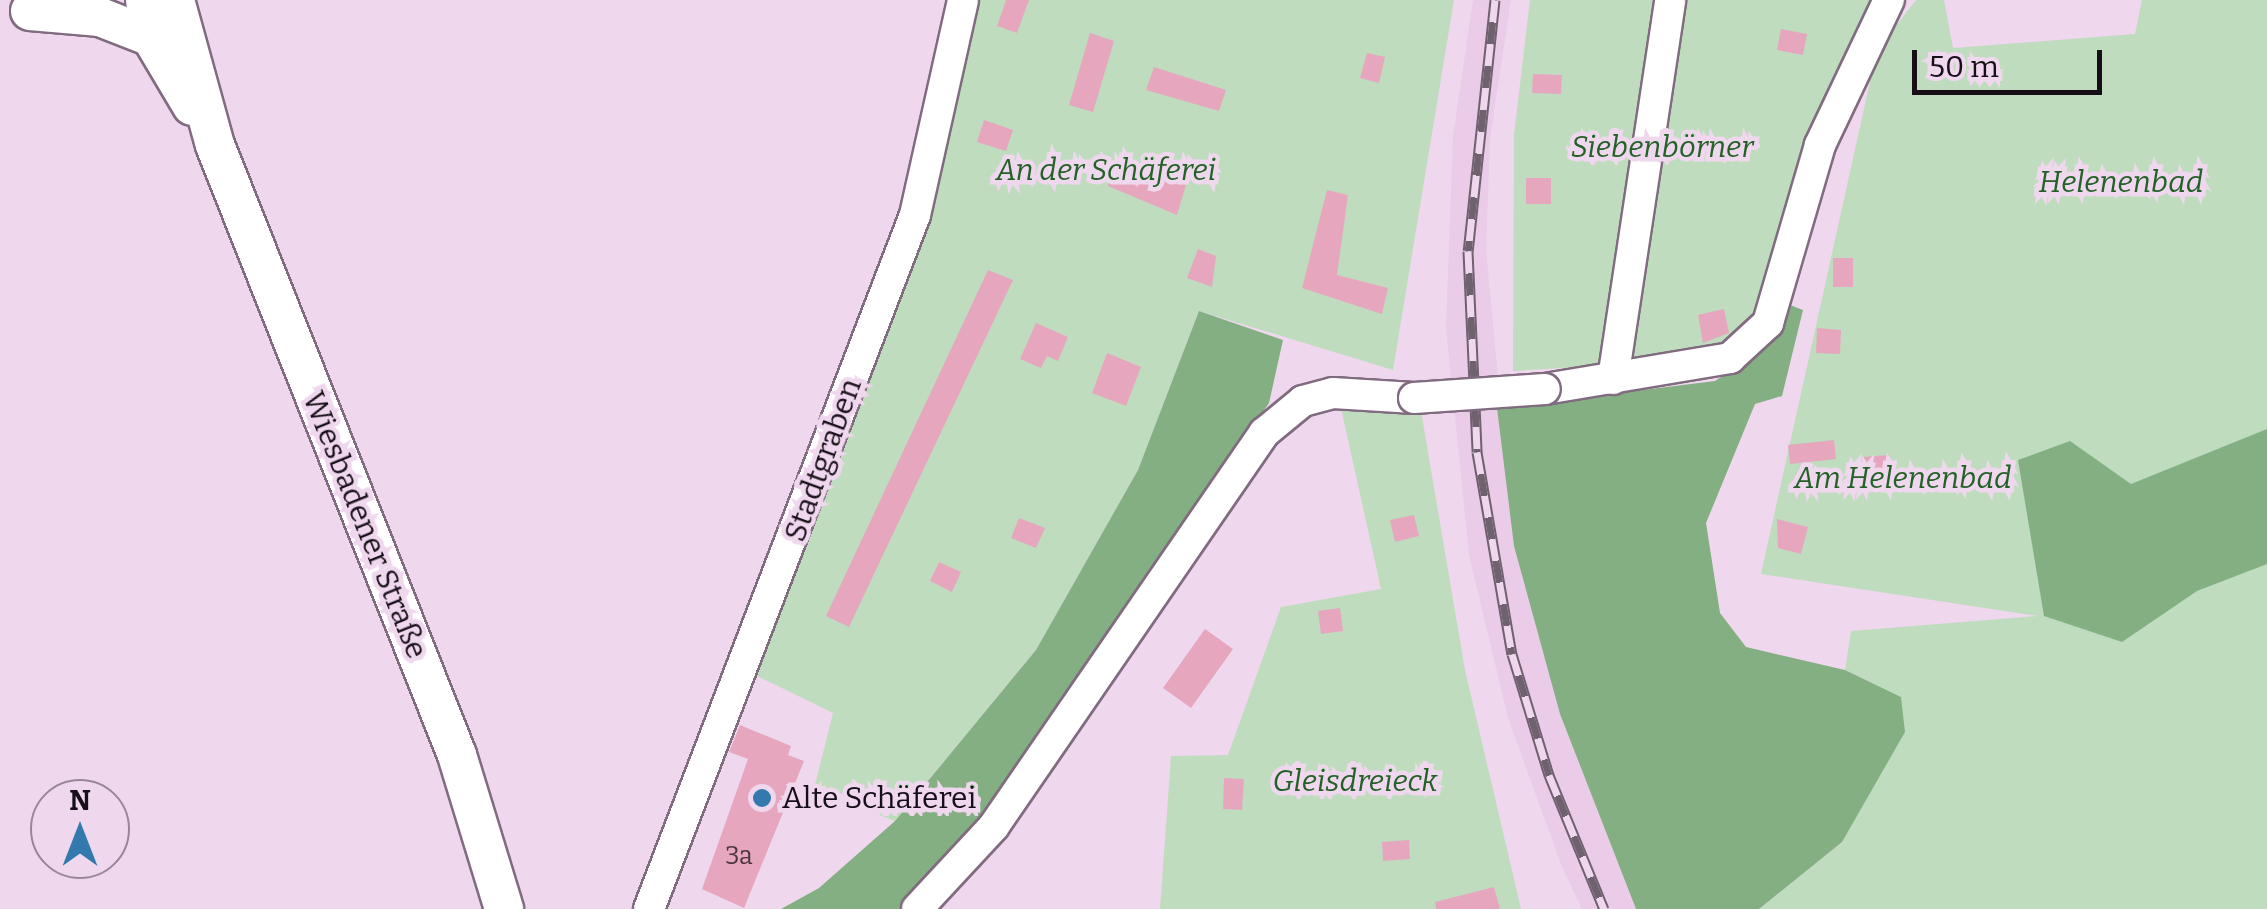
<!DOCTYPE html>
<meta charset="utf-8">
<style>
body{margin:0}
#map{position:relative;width:2267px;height:909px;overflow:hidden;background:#efd7ee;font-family:Bitter,serif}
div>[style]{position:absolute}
.built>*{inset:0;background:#eacce9}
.green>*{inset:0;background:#bfdcbe}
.forest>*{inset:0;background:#83af83}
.building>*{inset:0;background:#e6a7be}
.roads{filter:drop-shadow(2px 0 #806b7f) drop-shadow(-2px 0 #806b7f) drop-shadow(0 2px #806b7f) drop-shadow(0 -2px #806b7f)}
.minor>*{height:30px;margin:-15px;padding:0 15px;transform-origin:15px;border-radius:15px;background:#fff}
.major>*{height:38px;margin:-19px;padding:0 19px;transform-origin:19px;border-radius:19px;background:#fff}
.rail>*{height:11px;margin-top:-5.5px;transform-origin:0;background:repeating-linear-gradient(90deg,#efd7ee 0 22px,#70616f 0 44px);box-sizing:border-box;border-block:2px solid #70616f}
.bridges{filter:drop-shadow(2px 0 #806b7f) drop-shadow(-2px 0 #806b7f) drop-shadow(0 2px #806b7f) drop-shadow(0 -2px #806b7f)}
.minor-bridge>*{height:30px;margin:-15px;padding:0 15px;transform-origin:15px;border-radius:15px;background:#fff}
.dots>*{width:28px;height:28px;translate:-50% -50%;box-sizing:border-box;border:5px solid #efd7ee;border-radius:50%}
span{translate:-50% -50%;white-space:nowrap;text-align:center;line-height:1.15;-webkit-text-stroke:9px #efd7ee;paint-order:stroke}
.number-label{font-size:25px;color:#4b3541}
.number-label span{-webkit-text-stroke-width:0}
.park-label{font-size:30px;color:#236127;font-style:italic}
.street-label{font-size:30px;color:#170f17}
.poi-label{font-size:30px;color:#170f17}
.left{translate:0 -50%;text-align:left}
.north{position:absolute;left:30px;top:779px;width:100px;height:100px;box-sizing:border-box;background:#efd7ee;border:2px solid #998798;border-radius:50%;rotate:0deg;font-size:28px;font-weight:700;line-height:40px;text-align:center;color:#170f17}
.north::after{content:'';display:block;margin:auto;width:35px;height:45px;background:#3379ae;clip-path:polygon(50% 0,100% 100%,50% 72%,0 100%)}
.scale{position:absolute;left:1912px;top:50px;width:190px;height:45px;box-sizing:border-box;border:5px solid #170f17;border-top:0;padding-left:12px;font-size:30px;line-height:35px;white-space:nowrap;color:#170f17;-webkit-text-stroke:8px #efd7ee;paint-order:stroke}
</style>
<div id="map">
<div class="built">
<div style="clip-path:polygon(1473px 0,1511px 0,1490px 139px,1486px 250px,1514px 546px,1560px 714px,1636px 909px,1582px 909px,1562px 867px,1508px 718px,1469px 555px,1446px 327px,1453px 136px)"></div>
</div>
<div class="green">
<div style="clip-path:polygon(969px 0,1454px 0,1393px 370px,1199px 311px,1138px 470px,1036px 650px,895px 821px,814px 789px,833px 713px,751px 673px)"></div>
<div style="clip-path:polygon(1530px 0,1879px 0,1768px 323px,1730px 358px,1513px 371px,1514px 135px)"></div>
<div style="clip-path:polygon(1916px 0,1944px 0,1953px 48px,2135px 34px,2142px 0,2267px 0,2267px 909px,1759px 909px,1842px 842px,1901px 697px,1845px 670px,1851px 631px,2038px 616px,1761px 574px,1877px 50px)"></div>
<div style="clip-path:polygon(1341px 408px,1421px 411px,1465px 670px,1521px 909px,1160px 909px,1171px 756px,1228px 755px,1281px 607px,1381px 589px)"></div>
</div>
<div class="forest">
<div style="clip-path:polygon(1790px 305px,1803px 310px,1782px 396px,1755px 404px,1706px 523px,1720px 613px,1746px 647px,1845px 670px,1901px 697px,1905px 732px,1842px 842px,1759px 909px,1636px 909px,1560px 714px,1514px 546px,1497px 408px,1715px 381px,1762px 350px)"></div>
<div style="clip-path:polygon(1199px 311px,1283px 340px,1269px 403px,1054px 717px,970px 837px,902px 909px,781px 909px,819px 888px,895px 821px,1036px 650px,1138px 470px)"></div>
<div style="clip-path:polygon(2267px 429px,2267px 564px,2197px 591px,2122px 642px,2044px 616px,2018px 460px,2070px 441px,2131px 484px)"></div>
</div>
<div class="building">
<div style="clip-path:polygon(1006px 0,1029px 0,1017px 33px,997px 26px)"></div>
<div style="clip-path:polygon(1781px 29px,1807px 34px,1803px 55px,1777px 50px)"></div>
<div style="clip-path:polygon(1090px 33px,1114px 41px,1093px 112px,1069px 105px)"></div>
<div style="clip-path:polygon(1367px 53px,1385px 57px,1379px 83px,1360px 78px)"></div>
<div style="clip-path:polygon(1154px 67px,1226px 90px,1219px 111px,1146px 90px)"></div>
<div style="clip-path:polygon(1533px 74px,1562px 75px,1561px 94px,1532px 93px)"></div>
<div style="clip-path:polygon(984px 120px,1013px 130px,1006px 151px,977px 142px)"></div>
<div style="clip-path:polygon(1115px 164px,1186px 185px,1177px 215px,1108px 186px)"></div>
<div style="clip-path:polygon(1526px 178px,1551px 178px,1551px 204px,1526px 204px)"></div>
<div style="clip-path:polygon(1327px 190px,1348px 195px,1337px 275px,1388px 288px,1382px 314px,1302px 288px)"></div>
<div style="clip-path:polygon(1198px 249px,1216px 256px,1212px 287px,1187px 278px)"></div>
<div style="clip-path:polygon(1833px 258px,1853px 258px,1853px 287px,1833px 287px)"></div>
<div style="clip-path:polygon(988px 270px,1013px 280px,849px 627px,826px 616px)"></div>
<div style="clip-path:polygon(1724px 309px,1729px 333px,1703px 343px,1698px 315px)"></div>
<div style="clip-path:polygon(1036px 323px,1068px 337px,1058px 361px,1047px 356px,1041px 368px,1020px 359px)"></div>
<div style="clip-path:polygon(1817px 328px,1841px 330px,1840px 354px,1816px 353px)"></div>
<div style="clip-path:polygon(1107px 353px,1141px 367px,1126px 406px,1092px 393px)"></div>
<div style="clip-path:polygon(1834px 440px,1836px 459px,1790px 464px,1788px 445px)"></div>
<div style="clip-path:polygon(1889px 455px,1891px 478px,1865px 480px,1864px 457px)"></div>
<div style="clip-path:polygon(1414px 515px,1419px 536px,1395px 542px,1390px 520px)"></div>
<div style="clip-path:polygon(1019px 518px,1045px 528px,1036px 548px,1011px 538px)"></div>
<div style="clip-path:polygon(1777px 519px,1808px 527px,1801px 554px,1778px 548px)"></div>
<div style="clip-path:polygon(939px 562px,961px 572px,952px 592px,930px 581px)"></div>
<div style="clip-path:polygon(1340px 608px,1343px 631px,1321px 634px,1318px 611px)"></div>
<div style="clip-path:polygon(1205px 629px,1233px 649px,1191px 708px,1163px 688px)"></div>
<div style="clip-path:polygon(740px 725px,791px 746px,788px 755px,804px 761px,744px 908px,702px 889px,748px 759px,729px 752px)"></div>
<div style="clip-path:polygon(1224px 778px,1244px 779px,1242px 810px,1223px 809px)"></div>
<div style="clip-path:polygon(1409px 840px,1410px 859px,1383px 861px,1382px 842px)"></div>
<div style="clip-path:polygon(1494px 887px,1500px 909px,1436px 909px,1435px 902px)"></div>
</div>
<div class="roads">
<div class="minor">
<div style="left:1613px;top:379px;width:383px;rotate:-81.4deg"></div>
<div style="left:1545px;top:389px;width:188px;rotate:-9.5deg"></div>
<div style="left:1730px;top:358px;width:52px;rotate:-42.6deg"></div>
<div style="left:1768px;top:323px;width:185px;rotate:-73.7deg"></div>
<div style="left:1820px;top:145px;width:161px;rotate:-64.6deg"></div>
<div style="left:649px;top:909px;width:743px;rotate:-69.03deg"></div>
<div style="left:915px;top:215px;width:220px;rotate:-77.4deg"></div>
<div style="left:917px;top:909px;width:113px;rotate:-47.1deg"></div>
<div style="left:994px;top:826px;width:477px;rotate:-55.5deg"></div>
<div style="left:1264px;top:433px;width:50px;rotate:-39.4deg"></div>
<div style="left:1303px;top:401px;width:31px;rotate:-15deg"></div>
<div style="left:1333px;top:393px;width:81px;rotate:3.5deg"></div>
</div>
<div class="major">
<div style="left:145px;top:0;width:37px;rotate:81deg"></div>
<div style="left:151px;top:37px;width:80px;rotate:59.3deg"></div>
<div style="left:175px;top:0;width:150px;rotate:74.6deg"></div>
<div style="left:215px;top:145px;width:656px;rotate:68.36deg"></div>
<div style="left:457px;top:755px;width:161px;rotate:73deg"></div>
<div style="left:30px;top:11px;width:70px;rotate:4.9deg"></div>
<div style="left:100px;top:17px;width:55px;rotate:21.4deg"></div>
</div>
</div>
<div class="rail">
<div style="left:1495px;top:0;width:252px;rotate:96.1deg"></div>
<div style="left:1468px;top:251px;width:201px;rotate:87.4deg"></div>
<div style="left:1477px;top:452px;width:205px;rotate:80.2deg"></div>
<div style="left:1512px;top:654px;width:127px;rotate:73deg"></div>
<div style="left:1549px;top:775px;width:145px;rotate:67.7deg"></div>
</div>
<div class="bridges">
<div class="minor-bridge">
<div style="left:1414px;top:398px;width:131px;rotate:-3.9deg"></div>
</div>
</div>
<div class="dots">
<div style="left:762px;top:798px;background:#3379ae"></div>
</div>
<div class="number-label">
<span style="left:739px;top:856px">3a</span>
</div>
<div class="park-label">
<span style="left:1662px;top:147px">Siebenbörner</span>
<span style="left:1106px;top:170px">An der Schäferei</span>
<span style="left:2121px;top:182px">Helenenbad</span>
<span style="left:1903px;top:478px">Am Helenenbad</span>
<span style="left:1355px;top:781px">Gleisdreieck</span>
</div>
<div class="street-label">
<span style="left:823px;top:460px;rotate:-70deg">Stadtgraben</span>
<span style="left:365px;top:525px;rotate:68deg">Wiesbadener Straße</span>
</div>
<div class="poi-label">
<span class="left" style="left:782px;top:798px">Alte Schäferei</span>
</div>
<div class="north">N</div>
<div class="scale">50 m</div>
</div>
